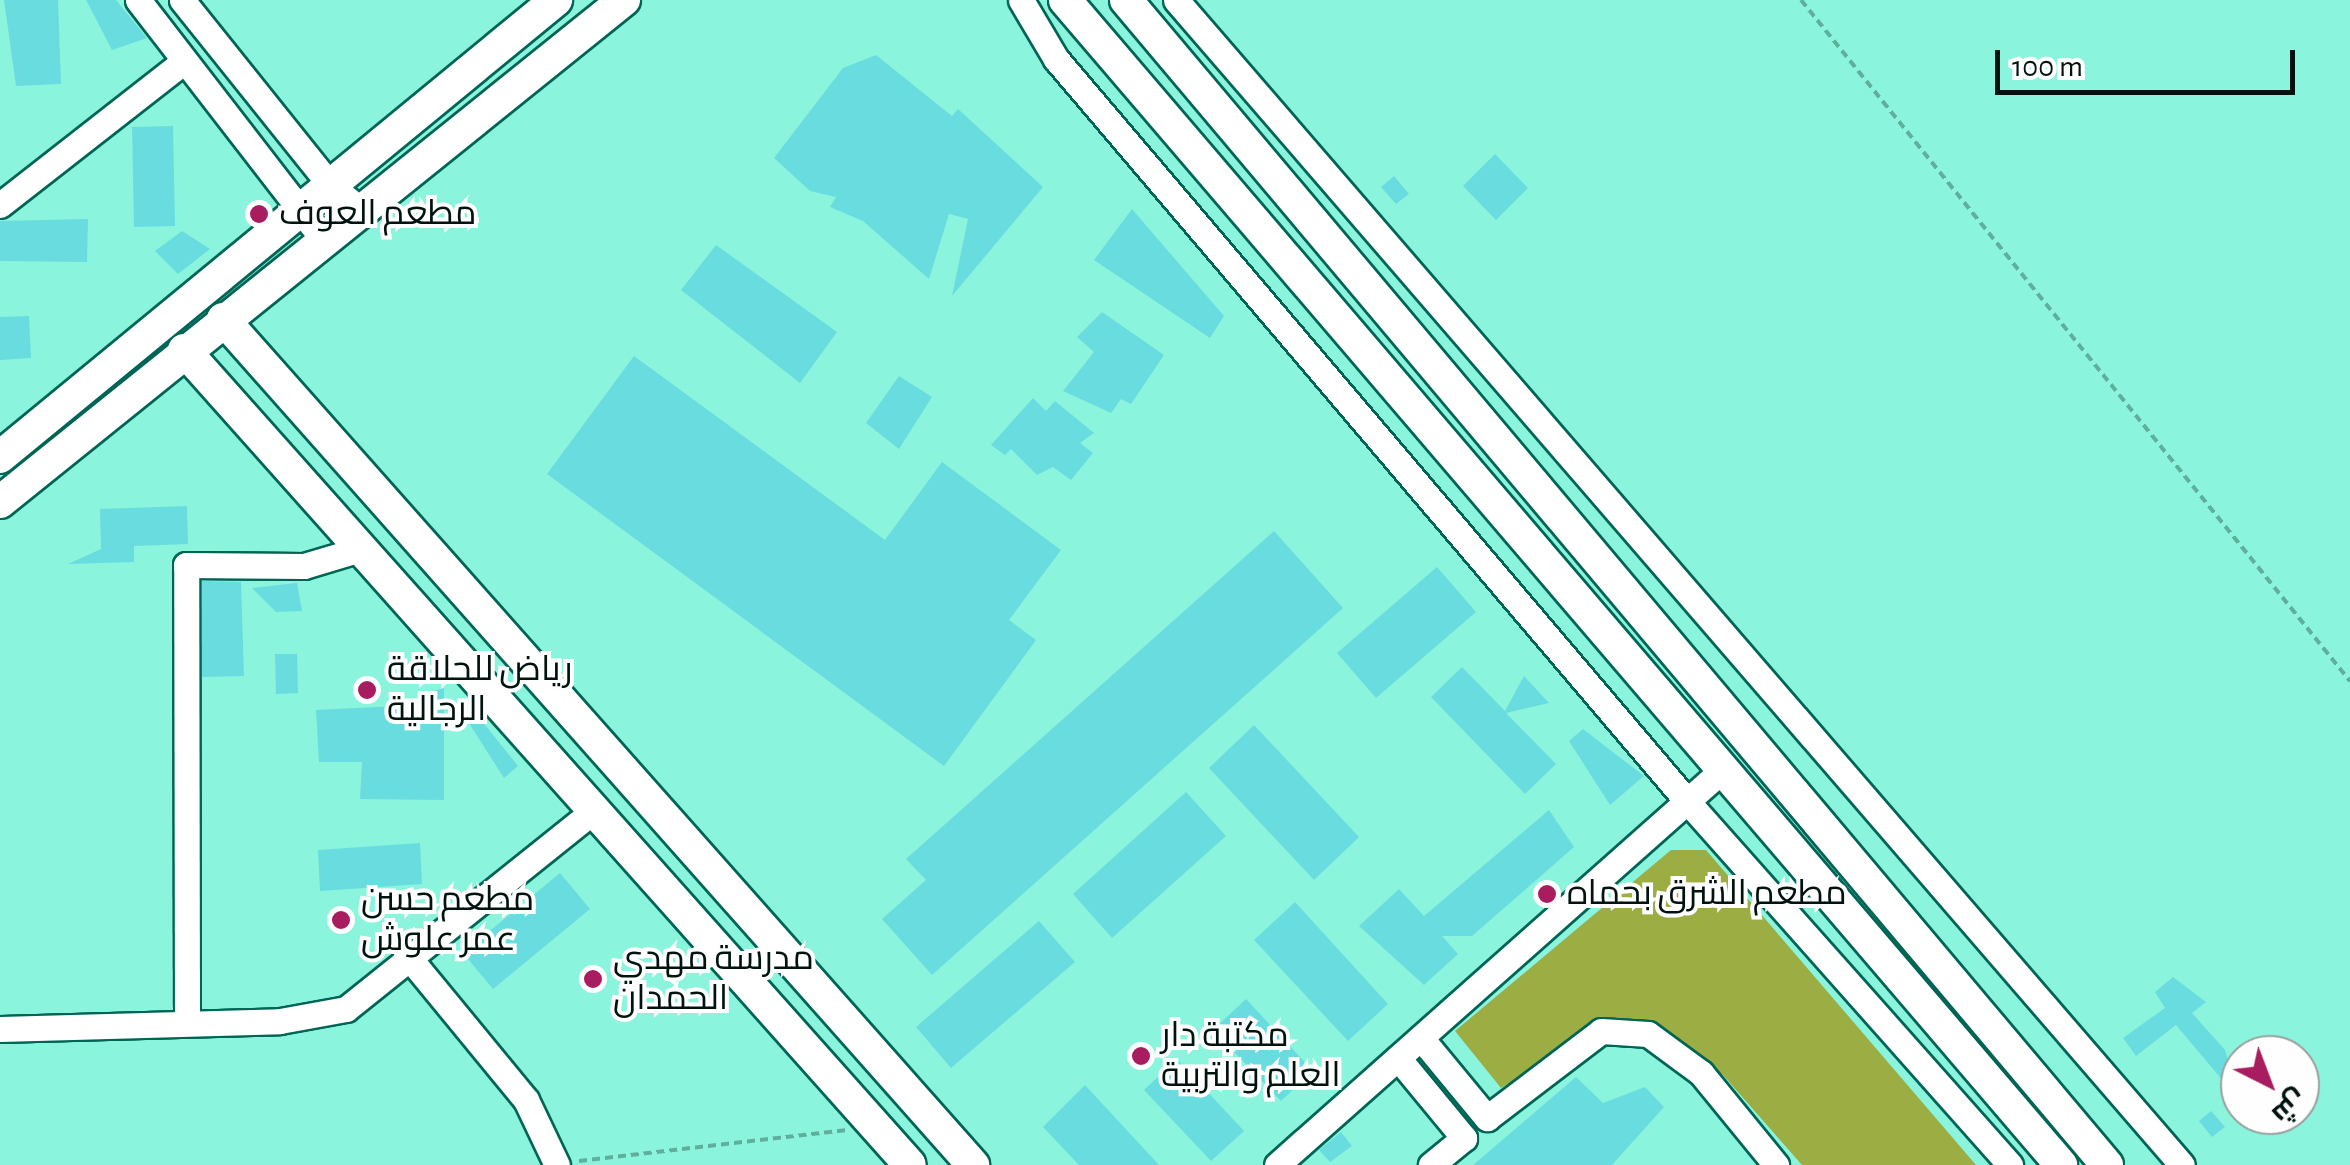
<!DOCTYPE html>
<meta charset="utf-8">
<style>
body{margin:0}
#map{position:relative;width:2350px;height:1165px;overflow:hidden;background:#8bf4dc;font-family:"Alegreya Sans",Cairo,sans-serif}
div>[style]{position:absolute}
.forest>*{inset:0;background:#9cae43}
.building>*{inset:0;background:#69dcdf}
.path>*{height:4px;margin-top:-2px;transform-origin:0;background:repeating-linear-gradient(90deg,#60af9d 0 8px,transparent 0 13px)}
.roads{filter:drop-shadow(2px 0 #016556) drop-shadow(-2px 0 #016556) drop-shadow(0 2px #016556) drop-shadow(0 -2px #016556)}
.minor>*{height:25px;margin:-12.5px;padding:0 12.5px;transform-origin:12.5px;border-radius:12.5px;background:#fff}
.major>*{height:32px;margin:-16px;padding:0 16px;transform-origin:16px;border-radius:16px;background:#fff}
.dots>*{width:28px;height:28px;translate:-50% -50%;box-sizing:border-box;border:5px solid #fefefe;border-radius:50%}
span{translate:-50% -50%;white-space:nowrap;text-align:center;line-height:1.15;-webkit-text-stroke:8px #fefefe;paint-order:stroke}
.poi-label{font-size:35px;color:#00130f}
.left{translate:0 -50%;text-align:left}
.north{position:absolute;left:2220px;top:1035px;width:100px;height:100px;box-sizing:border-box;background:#fefefe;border:2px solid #98a09e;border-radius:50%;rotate:138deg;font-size:28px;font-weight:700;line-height:40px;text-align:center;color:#00130f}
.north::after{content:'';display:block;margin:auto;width:35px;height:45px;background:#a81d60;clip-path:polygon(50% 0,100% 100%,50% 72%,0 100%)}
.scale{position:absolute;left:1995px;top:50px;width:300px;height:45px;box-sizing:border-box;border:5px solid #00130f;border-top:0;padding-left:12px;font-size:30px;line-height:35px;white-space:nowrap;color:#00130f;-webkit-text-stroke:8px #fefefe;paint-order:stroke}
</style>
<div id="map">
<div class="forest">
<div style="clip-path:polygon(1671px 850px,1706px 850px,1976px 1165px,1802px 1165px,1723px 1075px,1618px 1021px,1501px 1088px,1455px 1031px)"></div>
</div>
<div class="building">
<div style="clip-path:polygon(4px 0,58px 0,61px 84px,16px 86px)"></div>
<div style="clip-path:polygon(86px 0,116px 0,147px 38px,112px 50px)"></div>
<div style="clip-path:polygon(876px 55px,952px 116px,958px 109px,1043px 187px,952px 296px,968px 219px,949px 214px,929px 279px,863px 221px,830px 207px,836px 197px,810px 191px,774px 158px,843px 68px)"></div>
<div style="clip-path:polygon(173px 126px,175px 226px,134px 227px,132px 127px)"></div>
<div style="clip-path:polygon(1495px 154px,1528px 188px,1496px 220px,1463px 186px)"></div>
<div style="clip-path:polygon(1394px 176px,1409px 194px,1396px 204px,1381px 187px)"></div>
<div style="clip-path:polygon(1132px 209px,1224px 316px,1210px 338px,1094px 260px)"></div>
<div style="clip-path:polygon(88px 219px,87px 262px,0 261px,0 221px)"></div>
<div style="clip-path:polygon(182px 231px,210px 249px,178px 274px,155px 251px)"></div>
<div style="clip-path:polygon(716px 245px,837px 332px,800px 383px,681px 290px)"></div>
<div style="clip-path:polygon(1102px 312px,1164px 355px,1131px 404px,1121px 399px,1111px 413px,1063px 391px,1094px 352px,1077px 337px)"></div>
<div style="clip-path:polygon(29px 316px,31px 358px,0 360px,0 317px)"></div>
<div style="clip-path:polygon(634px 356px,885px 540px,942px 462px,1061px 550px,1009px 620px,1036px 640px,944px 766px,547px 474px)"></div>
<div style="clip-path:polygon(899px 376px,932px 397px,899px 449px,866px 423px)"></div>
<div style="clip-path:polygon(1033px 398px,1046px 411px,1055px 401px,1094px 433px,1080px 443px,1093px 453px,1071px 480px,1053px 467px,1037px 475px,1011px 449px,1005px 455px,991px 445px)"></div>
<div style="clip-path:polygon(187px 506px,188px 544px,134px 546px,134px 562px,68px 564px,101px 549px,100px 509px)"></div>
<div style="clip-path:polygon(1274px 531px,1343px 608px,932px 975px,882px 919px,926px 880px,906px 859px)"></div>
<div style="clip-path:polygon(1437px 567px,1476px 612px,1376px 698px,1337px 653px)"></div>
<div style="clip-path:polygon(202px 581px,241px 582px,244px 676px,202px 677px)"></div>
<div style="clip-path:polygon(297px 583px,302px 611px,276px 612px,252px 588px)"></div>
<div style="clip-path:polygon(275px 654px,297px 654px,298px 693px,276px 694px)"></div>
<div style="clip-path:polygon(1462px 667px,1505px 711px,1524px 676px,1549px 703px,1506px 713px,1556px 764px,1525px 794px,1431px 697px)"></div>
<div style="clip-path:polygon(444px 688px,444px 800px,360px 799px,362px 762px,319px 762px,316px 710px,398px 706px,398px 715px,426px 717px,430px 692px)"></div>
<div style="clip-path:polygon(474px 711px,518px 766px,504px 778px,465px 717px)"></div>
<div style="clip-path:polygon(1254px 725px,1359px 837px,1314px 880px,1209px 768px)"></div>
<div style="clip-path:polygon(1583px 729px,1644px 776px,1610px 805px,1569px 741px)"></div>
<div style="clip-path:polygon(1186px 792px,1226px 836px,1112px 938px,1073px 894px)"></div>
<div style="clip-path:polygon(1549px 810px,1574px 847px,1472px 936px,1442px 936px,1458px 954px,1424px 985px,1359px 926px,1399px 889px,1424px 916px)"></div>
<div style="clip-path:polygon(420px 843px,422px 884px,320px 891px,318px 850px)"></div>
<div style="clip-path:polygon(560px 873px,590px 909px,493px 989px,463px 953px)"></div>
<div style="clip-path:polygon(1295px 902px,1388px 1004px,1348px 1041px,1254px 940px)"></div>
<div style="clip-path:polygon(1039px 921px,1075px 962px,951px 1068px,916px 1027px)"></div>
<div style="clip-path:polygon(2173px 977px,2206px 1002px,2192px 1013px,2225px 1050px,2240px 1101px,2176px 1025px,2136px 1056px,2123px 1038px,2165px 1008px,2155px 992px)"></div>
<div style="clip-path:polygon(1246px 999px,1313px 1071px,1281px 1101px,1213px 1030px)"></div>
<div style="clip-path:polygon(1177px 1059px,1244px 1131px,1211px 1161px,1144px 1090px)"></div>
<div style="clip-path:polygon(1576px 1077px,1603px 1103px,1645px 1087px,1664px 1107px,1612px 1165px,1473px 1165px)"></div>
<div style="clip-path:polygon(1085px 1085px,1159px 1165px,1079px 1165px,1043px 1127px)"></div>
<div style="clip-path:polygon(2211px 1111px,2225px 1127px,2212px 1137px,2199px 1121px)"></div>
<div style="clip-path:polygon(1341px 1132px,1352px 1146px,1330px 1162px,1319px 1150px)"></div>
</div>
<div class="path">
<div style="left:1801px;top:0;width:875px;rotate:51.13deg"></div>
<div style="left:579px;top:1161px;width:270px;rotate:-6.6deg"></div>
</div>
<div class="roads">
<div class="minor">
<div style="left:138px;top:0;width:302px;rotate:52.3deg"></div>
<div style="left:182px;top:0;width:237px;rotate:51.3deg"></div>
<div style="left:330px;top:185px;width:38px;rotate:39deg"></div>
<div style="left:1021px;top:0;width:69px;rotate:59.3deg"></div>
<div style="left:1056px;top:59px;width:974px;rotate:49.62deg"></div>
<div style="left:1687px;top:801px;width:487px;rotate:48.4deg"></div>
<div style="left:1176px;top:0;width:1539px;rotate:49.19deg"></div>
<div style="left:0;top:205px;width:234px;rotate:-38deg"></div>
<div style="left:411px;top:960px;width:181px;rotate:50.6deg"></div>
<div style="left:526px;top:1100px;width:72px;rotate:64.5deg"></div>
<div style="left:187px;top:1017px;width:452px;rotate:-90.1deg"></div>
<div style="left:186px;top:565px;width:118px;rotate:0.5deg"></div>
<div style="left:304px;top:566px;width:59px;rotate:-16.6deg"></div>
<div style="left:0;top:1029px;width:280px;rotate:-1.6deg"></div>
<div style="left:280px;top:1021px;width:67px;rotate:-10.3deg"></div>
<div style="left:346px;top:1009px;width:318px;rotate:-38.7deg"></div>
<div style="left:1421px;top:1038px;width:104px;rotate:50.5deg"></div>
<div style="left:1487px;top:1118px;width:143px;rotate:-37.3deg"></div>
<div style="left:1601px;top:1031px;width:47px;rotate:3.7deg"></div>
<div style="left:1648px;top:1034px;width:66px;rotate:36.3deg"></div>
<div style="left:1701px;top:1073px;width:119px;rotate:50.8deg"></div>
<div style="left:1398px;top:1058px;width:104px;rotate:50.5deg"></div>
<div style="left:1464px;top:1138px;width:43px;rotate:140.7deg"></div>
<div style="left:1277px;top:1165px;width:592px;rotate:-41.58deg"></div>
</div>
<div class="major">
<div style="left:1065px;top:0;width:1533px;rotate:49.47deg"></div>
<div style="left:1126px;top:0;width:1523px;rotate:49.9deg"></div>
<div style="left:223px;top:319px;width:1131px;rotate:48.44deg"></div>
<div style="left:184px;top:350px;width:1091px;rotate:48.31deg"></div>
<div style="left:0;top:457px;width:720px;rotate:-39.42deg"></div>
<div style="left:0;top:502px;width:801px;rotate:-38.82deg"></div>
</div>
</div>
<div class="dots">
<div style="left:259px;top:214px;background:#a81d60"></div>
<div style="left:367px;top:690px;background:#a81d60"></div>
<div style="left:1547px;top:894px;background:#a81d60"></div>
<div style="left:341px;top:920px;background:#a81d60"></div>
<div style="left:593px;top:979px;background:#a81d60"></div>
<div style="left:1141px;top:1056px;background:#a81d60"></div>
</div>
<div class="poi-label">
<span class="left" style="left:279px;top:214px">مطعم العوف</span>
<span class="left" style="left:387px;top:690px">رياض للحلاقة<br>الرجالية</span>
<span class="left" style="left:1567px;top:894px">مطعم الشرق بحماه</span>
<span class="left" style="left:361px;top:920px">مطعم حسن<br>عمر علوش</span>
<span class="left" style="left:613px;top:979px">مدرسة مهدي<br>الحمدان</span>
<span class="left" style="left:1161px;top:1056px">مكتبة دار<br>العلم والتربية</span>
</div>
<div class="north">ش</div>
<div class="scale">100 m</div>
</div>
